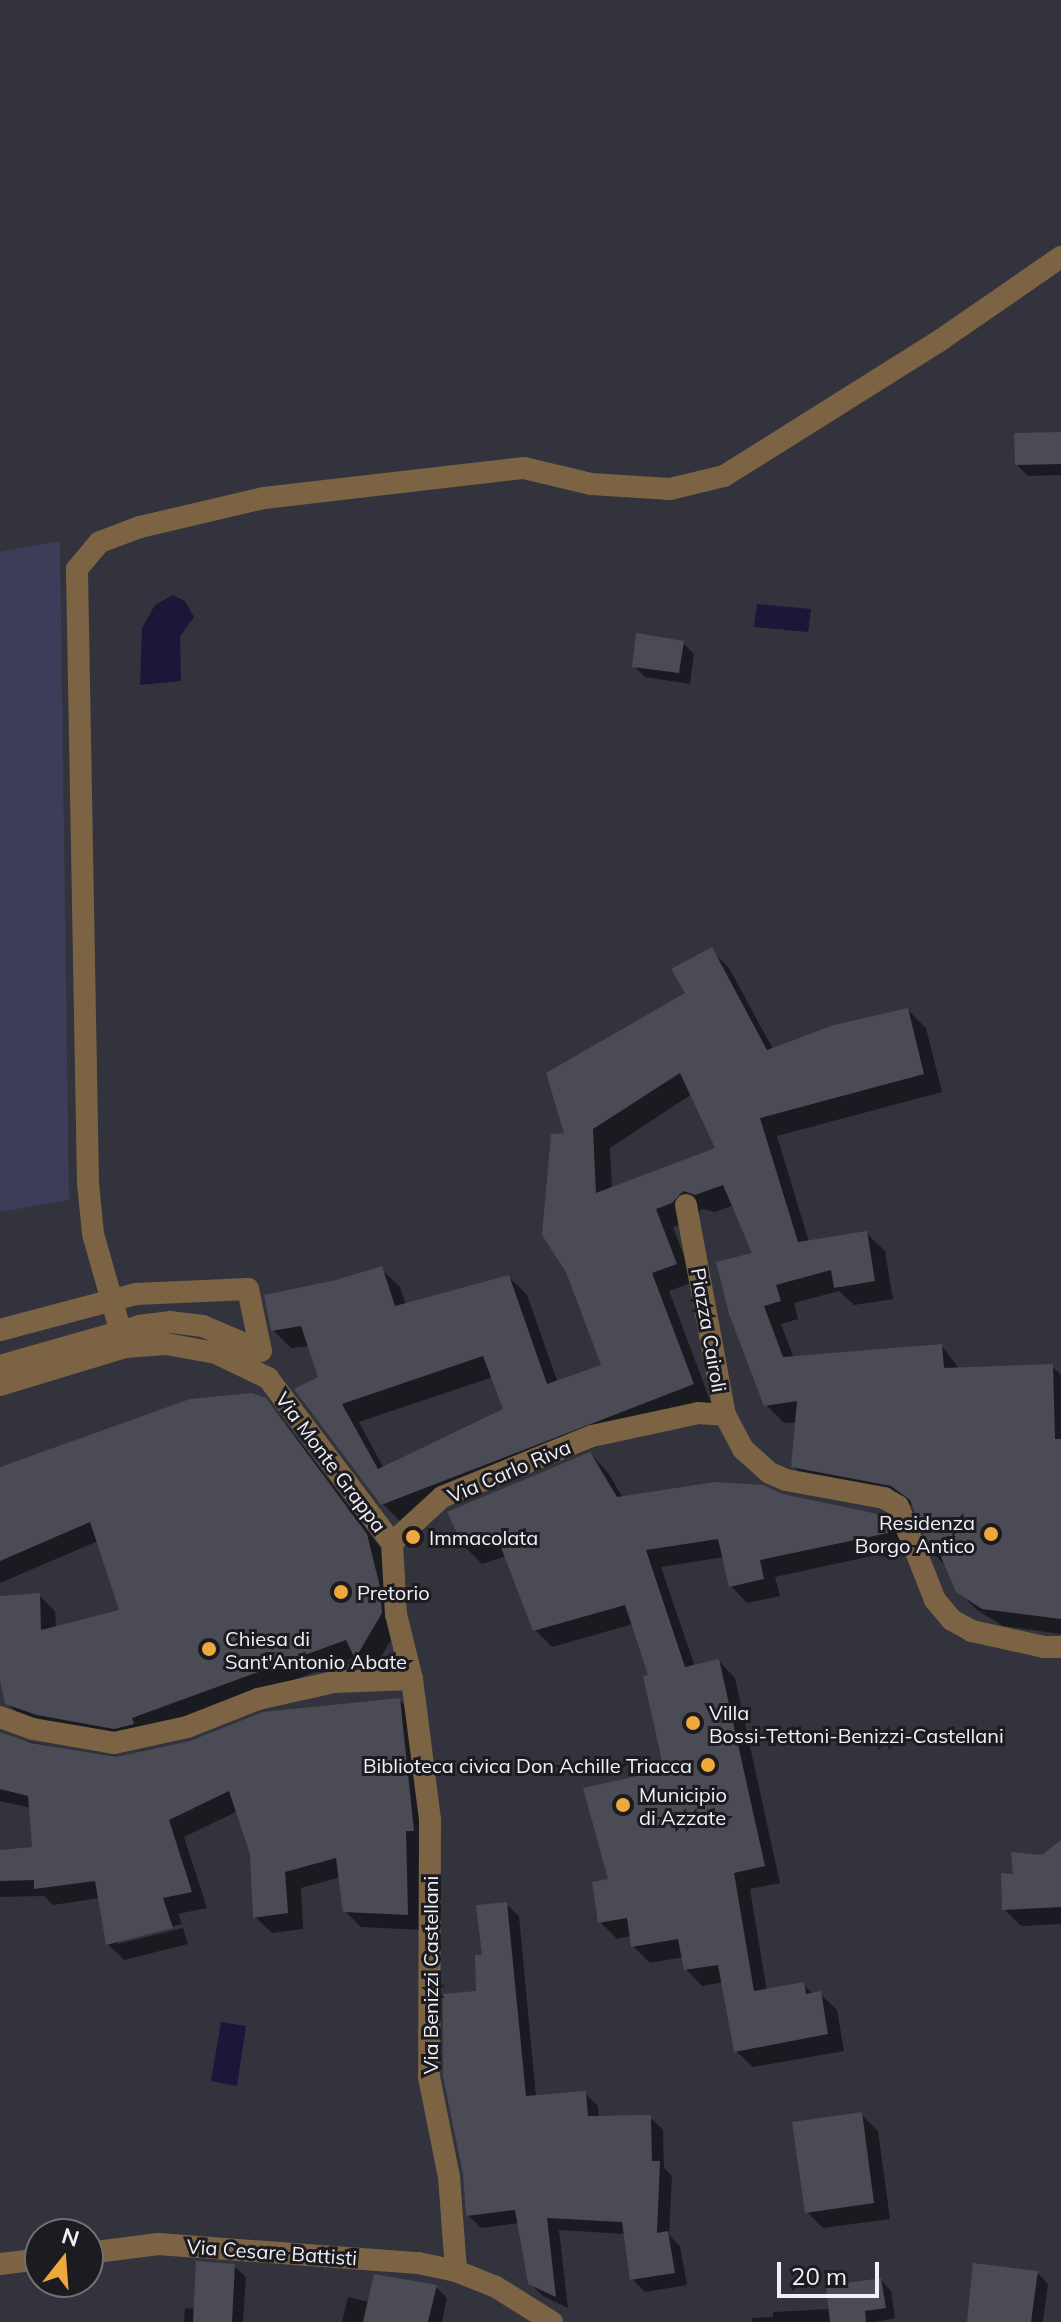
<!DOCTYPE html>
<style>
body{margin:0}
#map{position:relative;width:1061px;height:2322px;overflow:hidden;background:#32333d;font-family:Mulish,sans-serif}
div>[style]{position:absolute}
.green>*{inset:0;background:#3d3c59}
.water>*{inset:0;background:#1a1738}
.shadow>*{inset:0;background:#0007}
.building>*{inset:0;background:#4b4b56}
.pedestrian>*{height:22px;margin:-11px;padding:0 11px;transform-origin:11px;border-radius:11px;background:#7b6344}
.minor>*{height:22px;margin:-11px;padding:0 11px;transform-origin:11px;border-radius:11px;background:#7b6344}
.tertiary>*{height:22px;margin:-11px;padding:0 11px;transform-origin:11px;border-radius:11px;background:#7b6344}
.dots>*{width:22px;height:22px;translate:-50% -50%;box-sizing:border-box;border:4px solid #1b1b20;border-radius:50%}
span{translate:-50% -50%;white-space:nowrap;text-align:center;line-height:1.15;-webkit-text-stroke:6px #1b1b20;paint-order:stroke}
.street-label{font-size:20px;color:#f0f1f7}
.poi-label{font-size:20px;color:#f0f1f7}
.right{translate:-100% -50%;text-align:right}
.left{translate:0 -50%;text-align:left}
.north{position:absolute;left:24px;top:2218px;width:80px;height:80px;box-sizing:border-box;background:#1b1b20;border:2px solid #707176;border-radius:50%;rotate:17deg;font-size:22px;font-weight:700;line-height:32px;text-align:center;color:#f0f1f7}
.north::after{content:'';display:block;margin:auto;width:28px;height:36px;background:#eea83c;clip-path:polygon(50% 0,100% 100%,50% 72%,0 100%)}
.scale{position:absolute;left:777px;top:2262px;width:102px;height:36px;box-sizing:border-box;border:4px solid #f0f1f7;border-top:0;padding-left:10px;font-size:24px;line-height:28px;white-space:nowrap;color:#f0f1f7;-webkit-text-stroke:6px #1b1b20;paint-order:stroke}
</style>
<div id="map">
<div class="green">
<div style="clip-path:polygon(60px 541px,69px 1200px,0 1212px,0 552px)"></div>
</div>
<div class="water">
<div style="clip-path:polygon(173px 595px,185px 601px,194px 617px,180px 636px,181px 681px,140px 685px,142px 628px,155px 605px)"></div>
<div style="clip-path:polygon(757px 604px,811px 609px,808px 632px,754px 627px)"></div>
<div style="clip-path:polygon(221px 2022px,246px 2026px,237px 2086px,211px 2081px)"></div>
</div>
<div class="shadow">
<div style="clip-path:polygon(1061px 434px,1061px 475px,1028px 476px,1017px 465px)"></div>
<div style="clip-path:polygon(683px 643px,694px 654px,690px 684px,645px 677px,634px 666px)"></div>
<div style="clip-path:polygon(evenodd,711px 950px,729px 968px,773px 1049px,908px 1010px,926px 1028px,942px 1092px,777px 1136px,809px 1242px,866px 1233px,885px 1251px,893px 1299px,854px 1305px,839px 1291px,794px 1303px,798px 1319px,781px 1324px,794px 1358px,942px 1346px,960px 1370px,1052px 1366px,1061px 1375px,1061px 1634px,1003px 1626px,977px 1610px,958px 1591px,948px 1568px,934px 1554px,912px 1505px,812px 1484px,793px 1466px,797px 1422px,784px 1423px,766px 1405px,754px 1255px,734px 1205px,715px 1212px,702px 1209px,691px 1221px,673px 1227px,694px 1282px,669px 1291px,711px 1403px,401px 1522px,383px 1504px,321px 1378px,310px 1346px,291px 1348px,273px 1330px,337px 1282px,381px 1269px,400px 1287px,406px 1305px,509px 1277px,527px 1295px,558px 1383px,603px 1366px,567px 1135px,688px 993px,711px 950px,692px 1094px,718px 1149px,612px 1189px,610px 1148px,692px 1094px,711px 950px,493px 1377px,506px 1410px,384px 1469px,359px 1422px,493px 1377px)"></div>
<div style="clip-path:polygon(265px 1400px,281px 1417px,383px 1551px,397px 1630px,372px 1672px,356px 1657px,147px 1734px,149px 1740px,24px 1719px,7px 1703px,0 1670px,0 1598px,39px 1595px,55px 1611px,56px 1628px,121px 1612px,98px 1541px,0 1583px,0 1467px,190px 1401px)"></div>
<div style="clip-path:polygon(590px 1454px,607px 1471px,623px 1498px,783px 1496px,886px 1518px,903px 1535px,908px 1548px,775px 1577px,780px 1596px,747px 1603px,731px 1586px,724px 1557px,661px 1567px,695px 1667px,719px 1661px,735px 1678px,780px 1883px,750px 1889px,767px 1991px,803px 1984px,814px 1995px,820px 1994px,837px 2010px,844px 2051px,753px 2067px,736px 2051px,724px 1982px,702px 1986px,686px 1969px,684px 1957px,650px 1963px,633px 1946px,632px 1936px,617px 1939px,600px 1922px,610px 1881px,666px 1772px,651px 1677px,633px 1624px,552px 1647px,535px 1630px,506px 1556px,482px 1564px,465px 1547px)"></div>
<div style="clip-path:polygon(399px 1700px,416px 1716px,423px 1930px,361px 1927px,345px 1911px,341px 1877px,301px 1888px,303px 1929px,272px 1933px,255px 1917px,252px 1854px,238px 1811px,184px 1837px,207px 1908px,178px 1914px,182px 1924px,118px 1940px,118px 1944px,183px 1928px,188px 1944px,124px 1960px,108px 1944px,100px 1898px,53px 1905px,44px 1896px,0 1897px,0 1852px,34px 1849px,31px 1808px,0 1801px,0 1750px,15px 1739px,116px 1759px)"></div>
<div style="clip-path:polygon(1061px 1842px,1061px 1924px,1021px 1926px,1004px 1909px,1015px 1876px)"></div>
<div style="clip-path:polygon(506px 1904px,519px 1916px,536px 2097px,585px 2093px,598px 2106px,599px 2118px,650px 2117px,663px 2130px,664px 2168px,672px 2176px,669px 2235px,680px 2246px,687px 2285px,645px 2292px,632px 2279px,625px 2234px,559px 2230px,568px 2308px,543px 2296px,529px 2283px,519px 2223px,481px 2228px,468px 2215px,478px 1993px,484px 1957px)"></div>
<div style="clip-path:polygon(861px 2114px,878px 2131px,890px 2219px,823px 2228px,807px 2212px)"></div>
<div style="clip-path:polygon(234px 2266px,246px 2277px,243px 2322px,184px 2322px,185px 2308px,196px 2309px)"></div>
<div style="clip-path:polygon(1037px 2272px,1048px 2284px,1043px 2322px,969px 2322px)"></div>
<div style="clip-path:polygon(881px 2280px,891px 2291px,895px 2318px,875px 2322px,752px 2322px,752px 2318px,773px 2317px,773px 2312px,831px 2309px)"></div>
<div style="clip-path:polygon(436px 2287px,447px 2298px,442px 2322px,342px 2322px,348px 2297px,369px 2302px)"></div>
</div>
<div class="building">
<div style="clip-path:polygon(1061px 432px,1061px 464px,1015px 465px,1014px 433px)"></div>
<div style="clip-path:polygon(636px 633px,684px 641px,679px 673px,632px 667px)"></div>
<div style="clip-path:polygon(evenodd,712px 947px,767px 1050px,834px 1025px,908px 1008px,924px 1074px,760px 1118px,798px 1242px,867px 1231px,875px 1281px,834px 1288px,831px 1270px,776px 1285px,781px 1301px,764px 1306px,783px 1357px,942px 1344px,944px 1368px,1053px 1364px,1055px 1439px,1061px 1439px,1061px 1619px,982px 1609px,956px 1592px,939px 1552px,932px 1555px,910px 1500px,891px 1486px,791px 1467px,797px 1401px,764px 1406px,729px 1314px,716px 1262px,752px 1253px,723px 1185px,695px 1195px,683px 1191px,672px 1203px,656px 1209px,677px 1264px,652px 1273px,694px 1384px,381px 1505px,294px 1389px,318px 1377px,301px 1326px,271px 1331px,264px 1295px,336px 1280px,382px 1266px,395px 1306px,509px 1275px,547px 1384px,601px 1365px,566px 1272px,542px 1235px,551px 1134px,564px 1133px,546px 1073px,685px 993px,671px 969px,712px 947px,680px 1073px,715px 1148px,596px 1193px,593px 1129px,680px 1073px,712px 947px,483px 1356px,503px 1409px,378px 1469px,342px 1404px,483px 1356px)"></div>
<div style="clip-path:polygon(252px 1393px,266px 1398px,367px 1534px,380px 1587px,382px 1613px,355px 1659px,346px 1640px,132px 1718px,134px 1724px,114px 1729px,37px 1715px,5px 1704px,0 1680px,0 1596px,40px 1593px,41px 1630px,119px 1610px,90px 1522px,0 1561px,0 1467px,190px 1399px)"></div>
<div style="clip-path:polygon(590px 1452px,617px 1497px,715px 1482px,763px 1485px,783px 1494px,887px 1516px,893px 1532px,760px 1560px,764px 1579px,729px 1587px,718px 1539px,646px 1550px,685px 1667px,719px 1659px,765px 1866px,734px 1873px,754px 1991px,804px 1982px,806px 1994px,821px 1991px,828px 2034px,734px 2052px,718px 1965px,684px 1970px,678px 1939px,631px 1947px,627px 1918px,598px 1923px,592px 1882px,608px 1879px,583px 1788px,664px 1770px,643px 1676px,648px 1675px,625px 1605px,533px 1631px,497px 1537px,464px 1548px,447px 1512px)"></div>
<div style="clip-path:polygon(400px 1698px,414px 1831px,406px 1831px,408px 1915px,343px 1912px,336px 1858px,285px 1872px,288px 1913px,253px 1918px,250px 1854px,229px 1791px,169px 1820px,192px 1892px,163px 1898px,173px 1928px,106px 1945px,95px 1881px,34px 1889px,34px 1880px,0 1881px,0 1850px,32px 1847px,28px 1796px,0 1789px,0 1732px,31px 1743px,116px 1757px,190px 1741px,263px 1712px)"></div>
<div style="clip-path:polygon(1061px 1840px,1061px 1907px,1002px 1910px,1001px 1873px,1013px 1874px,1011px 1852px,1042px 1855px)"></div>
<div style="clip-path:polygon(507px 1902px,526px 2096px,586px 2091px,588px 2116px,651px 2115px,652px 2161px,660px 2161px,657px 2233px,668px 2231px,675px 2273px,630px 2280px,622px 2222px,547px 2218px,556px 2297px,528px 2284px,515px 2210px,466px 2216px,463px 2174px,443px 2076px,443px 1994px,476px 1991px,475px 1955px,482px 1955px,476px 1905px)"></div>
<div style="clip-path:polygon(862px 2112px,874px 2203px,805px 2213px,792px 2122px)"></div>
<div style="clip-path:polygon(196px 2261px,235px 2264px,232px 2322px,193px 2322px)"></div>
<div style="clip-path:polygon(973px 2263px,1038px 2271px,1031px 2322px,967px 2322px)"></div>
<div style="clip-path:polygon(374px 2274px,437px 2285px,428px 2322px,363px 2322px)"></div>
<div style="clip-path:polygon(881px 2278px,886px 2308px,865px 2311px,866px 2322px,830px 2322px,826px 2286px)"></div>
</div>
<div class="pedestrian">
<div style="left:0;top:1330px;width:141px;rotate:-14.8deg"></div>
<div style="left:136px;top:1294px;width:112px;rotate:-2.6deg"></div>
<div style="left:248px;top:1289px;width:63px;rotate:78.2deg"></div>
<div style="left:261px;top:1351px;width:63px;rotate:-156.7deg"></div>
<div style="left:203px;top:1326px;width:32px;rotate:-173deg"></div>
<div style="left:171px;top:1322px;width:31px;rotate:173deg"></div>
<div style="left:140px;top:1326px;width:146px;rotate:164.1deg"></div>
</div>
<div class="minor">
<div style="left:686px;top:1205px;width:214px;rotate:79.5deg"></div>
<div style="left:725px;top:1415px;width:38px;rotate:62deg"></div>
<div style="left:743px;top:1449px;width:36px;rotate:42deg"></div>
<div style="left:770px;top:1473px;width:17px;rotate:24deg"></div>
<div style="left:786px;top:1480px;width:100px;rotate:10.4deg"></div>
<div style="left:884px;top:1498px;width:16px;rotate:30deg"></div>
<div style="left:898px;top:1506px;width:101px;rotate:68.5deg"></div>
<div style="left:935px;top:1600px;width:26px;rotate:50deg"></div>
<div style="left:952px;top:1620px;width:23px;rotate:29deg"></div>
<div style="left:972px;top:1631px;width:74px;rotate:12.5deg"></div>
<div style="left:1044px;top:1647px;width:17px"></div>
<div style="left:125px;top:1347px;width:117px;rotate:-105.8deg"></div>
<div style="left:93px;top:1234px;width:51px;rotate:-95.6deg"></div>
<div style="left:88px;top:1183px;width:614px;rotate:-91.03deg"></div>
<div style="left:77px;top:569px;width:35px;rotate:-50deg"></div>
<div style="left:100px;top:542px;width:43px;rotate:-20.6deg"></div>
<div style="left:140px;top:527px;width:127px;rotate:-13.2deg"></div>
<div style="left:264px;top:498px;width:262px;rotate:-6.6deg"></div>
<div style="left:524px;top:468px;width:69px;rotate:13.4deg"></div>
<div style="left:591px;top:484px;width:79px;rotate:3.6deg"></div>
<div style="left:670px;top:489px;width:56px;rotate:-13.5deg"></div>
<div style="left:724px;top:476px;width:257px;rotate:-32.1deg"></div>
<div style="left:942px;top:339px;width:145px;rotate:-34.6deg"></div>
<div style="left:392px;top:1543px;width:68px;rotate:-42.6deg"></div>
<div style="left:442px;top:1497px;width:162px;rotate:-22.1deg"></div>
<div style="left:592px;top:1436px;width:108px;rotate:-12.2deg"></div>
<div style="left:698px;top:1413px;width:27px;rotate:4deg"></div>
<div style="left:0;top:1717px;width:35px;rotate:20deg"></div>
<div style="left:33px;top:1729px;width:82px;rotate:9.8deg"></div>
<div style="left:114px;top:1743px;width:75px;rotate:-12.4deg"></div>
<div style="left:187px;top:1727px;width:76px;rotate:-21.5deg"></div>
<div style="left:258px;top:1699px;width:78px;rotate:-12.6deg"></div>
<div style="left:334px;top:1682px;width:78px;rotate:-2.2deg"></div>
<div style="left:88px;top:2253px;width:71px;rotate:-7.3deg"></div>
<div style="left:158px;top:2244px;width:261px;rotate:4.2deg"></div>
<div style="left:418px;top:2263px;width:39px;rotate:12deg"></div>
<div style="left:0;top:2264px;width:40px;rotate:-7.1deg"></div>
</div>
<div class="tertiary">
<div style="left:0;top:1385px;width:131px;rotate:-16.9deg"></div>
<div style="left:125px;top:1347px;width:41px;rotate:-4.2deg"></div>
<div style="left:166px;top:1344px;width:51px;rotate:10.2deg"></div>
<div style="left:216px;top:1353px;width:58px;rotate:25.7deg"></div>
<div style="left:268px;top:1378px;width:206px;rotate:53.1deg"></div>
<div style="left:392px;top:1543px;width:71px;rotate:86.8deg"></div>
<div style="left:396px;top:1614px;width:67px;rotate:76.2deg"></div>
<div style="left:412px;top:1679px;width:141px;rotate:82.7deg"></div>
<div style="left:430px;top:1819px;width:258px;rotate:90.2deg"></div>
<div style="left:429px;top:2077px;width:102px;rotate:78.7deg"></div>
<div style="left:449px;top:2177px;width:94px;rotate:85.7deg"></div>
<div style="left:456px;top:2271px;width:43px;rotate:21.8deg"></div>
<div style="left:496px;top:2287px;width:66px;rotate:32deg"></div>
</div>
<div class="dots">
<div style="left:991px;top:1534px;background:#eea83c"></div>
<div style="left:413px;top:1537px;background:#eea83c"></div>
<div style="left:341px;top:1592px;background:#eea83c"></div>
<div style="left:209px;top:1649px;background:#eea83c"></div>
<div style="left:693px;top:1723px;background:#eea83c"></div>
<div style="left:708px;top:1765px;background:#eea83c"></div>
<div style="left:623px;top:1805px;background:#eea83c"></div>
</div>
<div class="street-label">
<span style="left:709px;top:1330px;rotate:80deg">Piazza Cairoli</span>
<span style="left:331px;top:1462px;rotate:53deg">Via Monte Grappa</span>
<span style="left:509px;top:1471px;rotate:-23deg">Via Carlo Riva</span>
<span style="left:430px;top:1975px;rotate:-90deg">Via Benizzi Castellani</span>
<span style="left:272px;top:2252px;rotate:4deg">Via Cesare Battisti</span>
</div>
<div class="poi-label">
<span class="right" style="left:975px;top:1534px">Residenza<br>Borgo Antico</span>
<span class="left" style="left:429px;top:1537px">Immacolata</span>
<span class="left" style="left:357px;top:1592px">Pretorio</span>
<span class="left" style="left:225px;top:1650px">Chiesa di<br>Sant'Antonio Abate</span>
<span class="left" style="left:709px;top:1724px">Villa<br>Bossi-Tettoni-Benizzi-Castellani</span>
<span class="right" style="left:692px;top:1765px">Biblioteca civica Don Achille Triacca</span>
<span class="left" style="left:639px;top:1806px">Municipio<br>di Azzate</span>
</div>
<div class="north">N</div>
<div class="scale">20 m</div>
</div>
